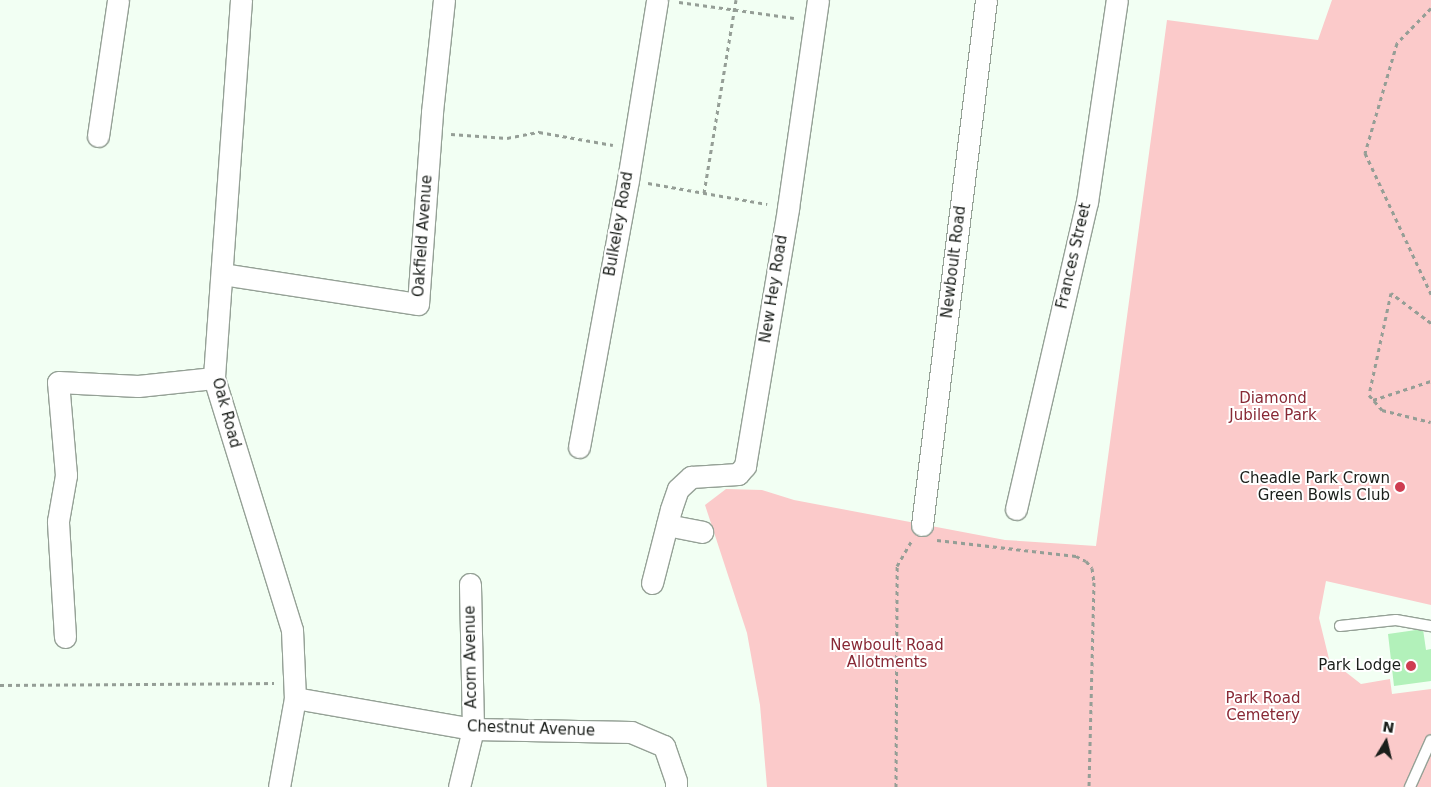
<!DOCTYPE html>
<style>
body{margin:0}
#map{position:relative;width:1431px;height:787px;overflow:hidden;background:#f2fff3;font-family:"DejaVu Sans",sans-serif}
div>[style]{position:absolute}
.green>*{inset:0;background:#fbcaca}
.building>*{inset:0;background:#b2f1ba}
.path>*{height:3px;margin-top:-1.5px;transform-origin:0;background:repeating-linear-gradient(90deg,#959e96 0 4px,transparent 0 8px)}
.roads{filter:drop-shadow(1px 0 #95a196) drop-shadow(-1px 0 #95a196) drop-shadow(0 1px #95a196) drop-shadow(0 -1px #95a196)}
.lane>*{height:10px;margin:-5px;padding:0 5px;transform-origin:5px;border-radius:5px;background:#fff}
.street>*{height:21px;margin:-10.5px;padding:0 10.5px;transform-origin:10.5px;border-radius:10.5px;background:#fff}
.dots>*{width:14px;height:14px;translate:-50% -50%;box-sizing:border-box;border:2px solid #fff;border-radius:50%}
span{translate:-50% -50%;white-space:nowrap;text-align:center;line-height:1.15;-webkit-text-stroke:4px #fff;paint-order:stroke}
.street-label{font-size:15px;color:#1a1e1a}
.park-label{font-size:15px;color:#882935}
.poi-label{font-size:15px;color:#1a1e1a}
.right{translate:-100% -50%;text-align:right}
.north{position:absolute;left:1361px;top:717px;width:50px;height:50px;-webkit-text-stroke:4px #fff;paint-order:stroke;rotate:9deg;font-size:14px;font-weight:700;line-height:20px;text-align:center;color:#1a1e1a}
.north::after{content:'';display:block;margin:auto;width:18px;height:22px;background:#1a1e1a;clip-path:polygon(50% 0,100% 100%,50% 72%,0 100%)}
</style>
<div id="map">
<div class="green">
<div style="clip-path:polygon(1332px 0,1431px 0,1431px 605px,1326px 581px,1319px 618px,1329px 659px,1361px 684px,1390px 679px,1392px 694px,1431px 689px,1431px 787px,767px 787px,760px 705px,747px 633px,705px 505px,726px 489px,762px 490px,794px 500px,1005px 540px,1096px 546px,1167px 20px,1318px 40px)"></div>
</div>
<div class="building">
<div style="clip-path:polygon(1423px 629px,1426px 650px,1431px 649px,1431px 681px,1394px 686px,1388px 634px)"></div>
</div>
<div class="path">
<div style="left:679px;top:2px;width:116px;rotate:7.9deg"></div>
<div style="left:1431px;top:8px;width:49px;rotate:134.2deg"></div>
<div style="left:1397px;top:43px;width:115px;rotate:106.2deg"></div>
<div style="left:1365px;top:153px;width:156px;rotate:64.9deg"></div>
<div style="left:451px;top:134px;width:56px;rotate:4.1deg"></div>
<div style="left:507px;top:138px;width:33px;rotate:-11deg"></div>
<div style="left:539px;top:132px;width:75px;rotate:10deg"></div>
<div style="left:648px;top:183px;width:121px;rotate:10deg"></div>
<div style="left:704px;top:193px;width:196px;rotate:-80.6deg"></div>
<div style="left:1431px;top:323px;width:50px;rotate:-143.1deg"></div>
<div style="left:1391px;top:293px;width:104px;rotate:102.2deg"></div>
<div style="left:1369px;top:395px;width:20px;rotate:49deg"></div>
<div style="left:1382px;top:410px;width:50px;rotate:13.8deg"></div>
<div style="left:1373px;top:400px;width:61px;rotate:-18.1deg"></div>
<div style="left:937px;top:540px;width:140px;rotate:6.6deg"></div>
<div style="left:1076px;top:556px;width:11px;rotate:27deg"></div>
<div style="left:1086px;top:561px;width:9px;rotate:49deg"></div>
<div style="left:1092px;top:568px;width:14px;rotate:82deg"></div>
<div style="left:1094px;top:582px;width:205px;rotate:91.4deg"></div>
<div style="left:0;top:685px;width:274px;rotate:-0.4deg"></div>
<div style="left:896px;top:787px;width:221px;rotate:-89.7deg"></div>
<div style="left:897px;top:566px;width:28px;rotate:-60deg"></div>
</div>
<div class="roads">
<div class="lane">
<div style="left:1340px;top:626px;width:56px;rotate:-6.1deg"></div>
<div style="left:1396px;top:620px;width:36px;rotate:10deg"></div>
<div style="left:1410px;top:787px;width:51px;rotate:-65.9deg"></div>
</div>
<div class="street">
<div style="left:241px;top:0;width:379px;rotate:94.1deg"></div>
<div style="left:214px;top:378px;width:264px;rotate:72.8deg"></div>
<div style="left:292px;top:630px;width:68px;rotate:87.5deg"></div>
<div style="left:295px;top:698px;width:90px;rotate:100.2deg"></div>
<div style="left:98px;top:136px;width:137px;rotate:-81.6deg"></div>
<div style="left:222px;top:274px;width:198px;rotate:8.7deg"></div>
<div style="left:418px;top:304px;width:193px;rotate:-85.8deg"></div>
<div style="left:432px;top:112px;width:113px;rotate:-83.9deg"></div>
<div style="left:579px;top:447px;width:271px;rotate:-79.6deg"></div>
<div style="left:628px;top:180px;width:182px;rotate:-80.8deg"></div>
<div style="left:1016px;top:509px;width:315px;rotate:-77deg"></div>
<div style="left:1087px;top:202px;width:204px;rotate:-81.6deg"></div>
<div style="left:667px;top:525px;width:36px;rotate:11deg"></div>
<div style="left:922px;top:525px;width:529px;rotate:-83.05deg"></div>
<div style="left:652px;top:583px;width:76px;rotate:-75.6deg"></div>
<div style="left:671px;top:509px;width:21px;rotate:-71deg"></div>
<div style="left:678px;top:489px;width:18px;rotate:-43deg"></div>
<div style="left:691px;top:477px;width:47px;rotate:-3.7deg"></div>
<div style="left:738px;top:474px;width:11px;rotate:-49deg"></div>
<div style="left:745px;top:466px;width:262px;rotate:-80.5deg"></div>
<div style="left:788px;top:208px;width:210px;rotate:-81.8deg"></div>
<div style="left:65px;top:637px;width:116px;rotate:-93.5deg"></div>
<div style="left:58px;top:521px;width:47px;rotate:-80.1deg"></div>
<div style="left:66px;top:475px;width:93px;rotate:-94.9deg"></div>
<div style="left:58px;top:382px;width:80px;rotate:2.9deg"></div>
<div style="left:138px;top:386px;width:76px;rotate:-6deg"></div>
<div style="left:295px;top:698px;width:181px;rotate:9.9deg"></div>
<div style="left:473px;top:729px;width:158px;rotate:1.1deg"></div>
<div style="left:631px;top:732px;width:36px;rotate:23deg"></div>
<div style="left:664px;top:746px;width:37px;rotate:71deg"></div>
<div style="left:676px;top:781px;width:6px;rotate:90deg"></div>
<div style="left:459px;top:787px;width:60px;rotate:-76.4deg"></div>
<div style="left:473px;top:729px;width:145px;rotate:-91.2deg"></div>
</div>
</div>
<div class="dots">
<div style="left:1400px;top:487px;background:#ce3d51"></div>
<div style="left:1411px;top:666px;background:#ce3d51"></div>
</div>
<div class="street-label">
<span style="left:619px;top:224px;rotate:-80deg">Bulkeley Road</span>
<span style="left:423px;top:236px;rotate:-86deg">Oakfield Avenue</span>
<span style="left:1074px;top:256px;rotate:-77deg">Frances Street</span>
<span style="left:954px;top:262px;rotate:-83deg">Newboult Road</span>
<span style="left:774px;top:289px;rotate:-81deg">New Hey Road</span>
<span style="left:226px;top:413px;rotate:75deg">Oak Road</span>
<span style="left:471px;top:657px;rotate:-91deg">Acorn Avenue</span>
<span style="left:531px;top:729px;rotate:2deg">Chestnut Avenue</span>
</div>
<div class="park-label">
<span style="left:1273px;top:407px">Diamond<br>Jubilee Park</span>
<span style="left:887px;top:654px">Newboult Road<br>Allotments</span>
<span style="left:1263px;top:707px">Park Road<br>Cemetery</span>
</div>
<div class="poi-label">
<span class="right" style="left:1390px;top:487px">Cheadle Park Crown<br>Green Bowls Club</span>
<span class="right" style="left:1401px;top:666px">Park Lodge</span>
</div>
<div class="north">N</div>
</div>
